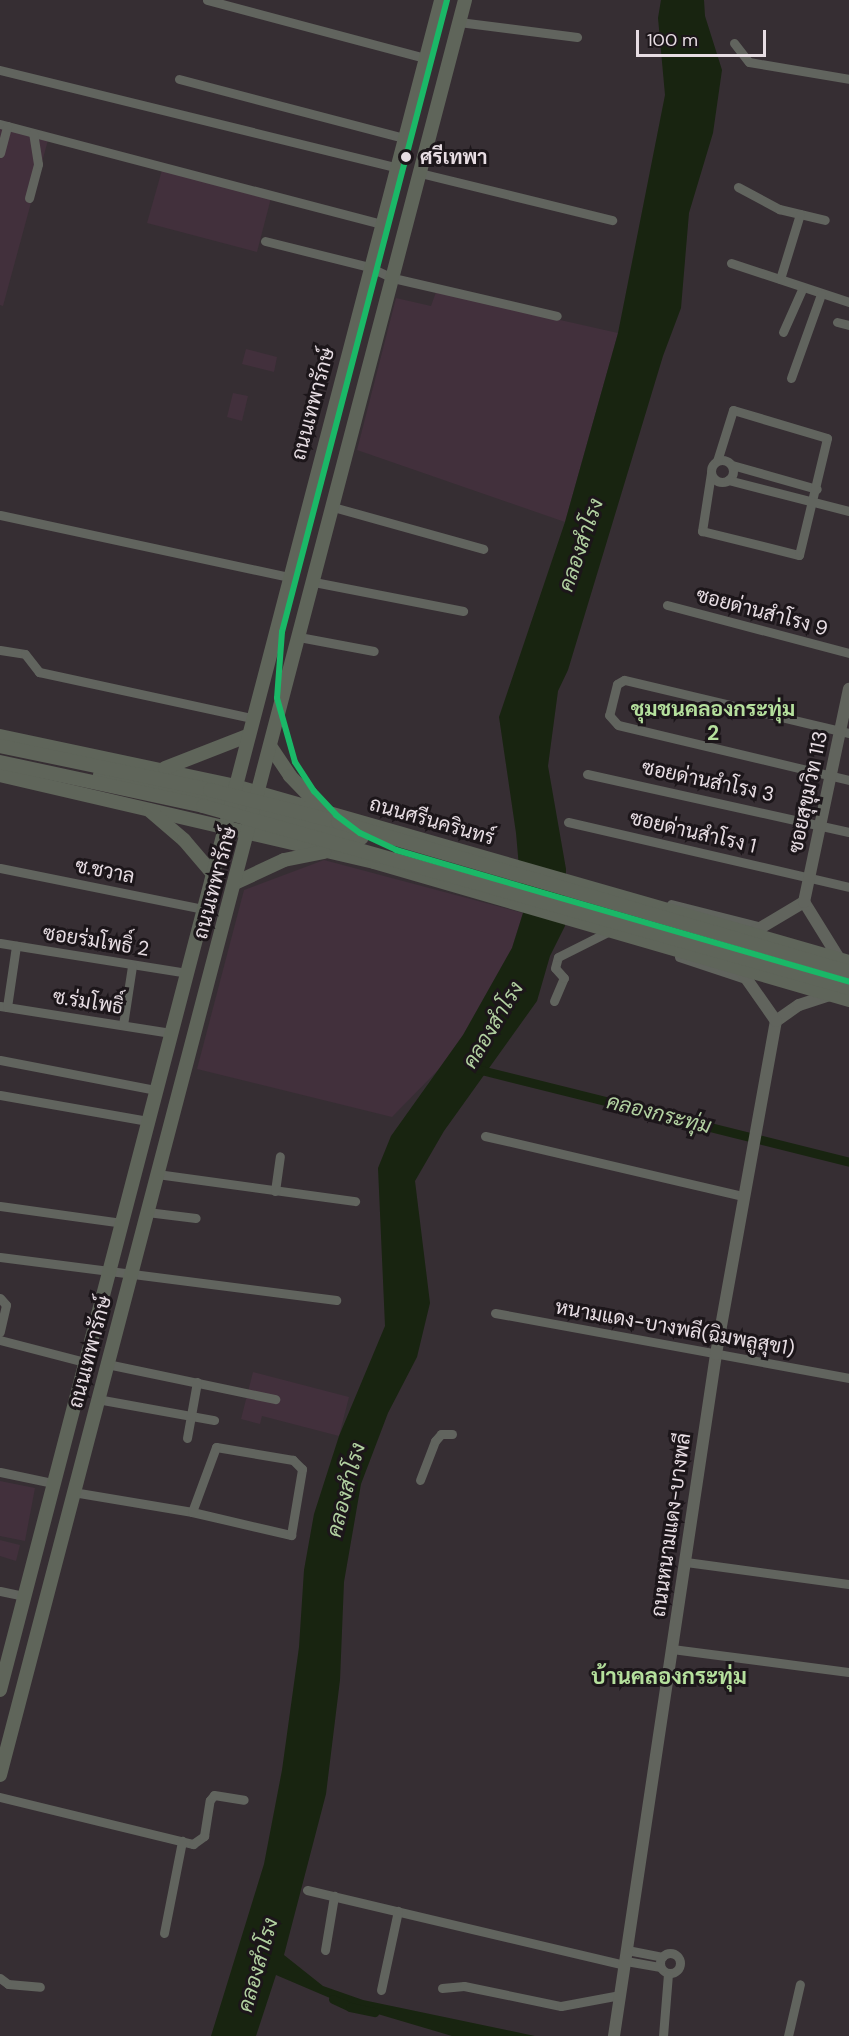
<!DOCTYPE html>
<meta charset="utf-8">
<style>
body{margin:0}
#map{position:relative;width:849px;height:2036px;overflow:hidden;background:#362e33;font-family:"DM Sans",Sarabun,sans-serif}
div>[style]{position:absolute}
.built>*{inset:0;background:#42303c}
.water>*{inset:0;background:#182410}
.canal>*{height:9px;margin:-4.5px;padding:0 4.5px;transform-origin:4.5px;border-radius:4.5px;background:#182410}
.street>*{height:9px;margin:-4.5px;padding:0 4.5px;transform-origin:4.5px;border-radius:4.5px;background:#61645e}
.street>.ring{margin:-4.5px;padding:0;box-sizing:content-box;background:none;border:9px solid #61645e;border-radius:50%}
.secondary>*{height:12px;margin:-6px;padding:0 6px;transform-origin:6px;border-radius:6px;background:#61645d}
.primary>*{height:14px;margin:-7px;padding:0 7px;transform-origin:7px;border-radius:7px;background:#5f655a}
.primary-bridge>*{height:14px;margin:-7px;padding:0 7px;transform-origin:7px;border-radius:7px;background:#5f655a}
.metro-1>*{height:6px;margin:-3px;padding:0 3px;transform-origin:3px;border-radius:3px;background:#1ab867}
.dots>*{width:16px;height:16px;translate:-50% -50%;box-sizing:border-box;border:3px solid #1c161a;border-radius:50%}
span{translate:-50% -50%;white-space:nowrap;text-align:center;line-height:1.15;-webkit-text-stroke:6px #1c161a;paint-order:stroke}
.stop-label{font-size:20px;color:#e7dde3;font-weight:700}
.left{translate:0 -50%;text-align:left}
.street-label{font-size:20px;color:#e7dde3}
.water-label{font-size:21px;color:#b2d1a1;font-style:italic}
.neighbourhood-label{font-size:21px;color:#b5e09d;font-weight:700}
.quarter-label{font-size:22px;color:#b5e09d;font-weight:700}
.scale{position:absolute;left:636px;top:30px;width:130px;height:27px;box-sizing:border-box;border:3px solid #e7dde3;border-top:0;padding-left:8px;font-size:18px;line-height:21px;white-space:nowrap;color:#e7dde3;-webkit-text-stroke:4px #1c161a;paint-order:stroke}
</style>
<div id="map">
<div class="built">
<div style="clip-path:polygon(0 128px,48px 140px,3px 306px,0 305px)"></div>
<div style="clip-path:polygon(162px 170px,271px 198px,257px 252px,147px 223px)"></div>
<div style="clip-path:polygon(436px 292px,618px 333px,565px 522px,357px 450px,396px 298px,431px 306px)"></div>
<div style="clip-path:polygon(246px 349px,277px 357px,274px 372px,242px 364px)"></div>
<div style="clip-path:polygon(233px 393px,248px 396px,242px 421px,227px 417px)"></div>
<div style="clip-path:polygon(324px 860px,523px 913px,512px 948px,463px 1035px,440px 1068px,392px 1117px,197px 1069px,244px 890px)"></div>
<div style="clip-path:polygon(253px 1372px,349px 1397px,339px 1436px,262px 1416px,260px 1424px,241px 1419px)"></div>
<div style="clip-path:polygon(0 1481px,35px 1488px,25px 1541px,0 1536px)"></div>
<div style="clip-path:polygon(0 1540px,20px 1545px,16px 1561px,0 1556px)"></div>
</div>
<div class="water">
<div style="clip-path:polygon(661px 0,704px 0,705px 16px,722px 70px,713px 133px,689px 213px,681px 308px,663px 356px,568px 670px,558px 691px,548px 766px,566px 869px,565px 926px,550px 956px,537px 1001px,444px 1131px,415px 1181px,430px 1303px,417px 1357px,388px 1413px,361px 1484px,344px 1582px,340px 1680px,326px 1794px,284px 1955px,323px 1986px,363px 2000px,535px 2036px,452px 2036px,344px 2004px,276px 1975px,256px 2036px,211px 2036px,264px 1864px,282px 1770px,299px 1647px,304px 1570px,314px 1514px,339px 1436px,385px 1326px,378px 1168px,391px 1136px,463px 1035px,512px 948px,523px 913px,516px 833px,499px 717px,565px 522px,618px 333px,665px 95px,658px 18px)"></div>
</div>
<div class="canal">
<div style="left:477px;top:1069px;width:383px;rotate:14deg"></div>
<div style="left:333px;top:1999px;width:19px;rotate:25deg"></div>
<div style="left:350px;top:2007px;width:25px;rotate:12deg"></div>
</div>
<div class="street">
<div style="left:207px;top:0;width:226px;rotate:14.9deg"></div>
<div style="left:459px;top:22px;width:119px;rotate:7.2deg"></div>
<div style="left:734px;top:43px;width:24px;rotate:52deg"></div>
<div style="left:749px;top:62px;width:101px;rotate:9.6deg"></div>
<div style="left:0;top:70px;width:408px;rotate:13.8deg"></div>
<div style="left:179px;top:79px;width:233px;rotate:14.7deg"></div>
<div style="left:0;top:124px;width:393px;rotate:14.7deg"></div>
<div style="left:0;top:153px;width:28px;rotate:-75deg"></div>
<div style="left:420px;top:173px;width:198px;rotate:13.8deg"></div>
<div style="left:738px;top:187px;width:47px;rotate:28.2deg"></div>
<div style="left:779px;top:209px;width:47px;rotate:13.4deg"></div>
<div style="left:29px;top:198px;width:35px;rotate:-75deg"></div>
<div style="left:38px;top:164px;width:31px;rotate:-99deg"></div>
<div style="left:265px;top:241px;width:107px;rotate:14deg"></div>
<div style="left:369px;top:267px;width:26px;rotate:25deg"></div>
<div style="left:393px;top:278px;width:168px;rotate:13deg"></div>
<div style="left:731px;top:263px;width:124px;rotate:18.3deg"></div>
<div style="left:780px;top:279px;width:68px;rotate:-72.9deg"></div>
<div style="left:837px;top:322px;width:12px;rotate:14deg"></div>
<div style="left:783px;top:332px;width:49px;rotate:-66deg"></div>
<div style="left:791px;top:378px;width:89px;rotate:-70.3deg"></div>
<div class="ring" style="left:711px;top:460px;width:13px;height:13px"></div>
<div style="left:732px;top:465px;width:88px;rotate:15.8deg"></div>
<div style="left:711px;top:473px;width:59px;rotate:98.8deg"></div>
<div style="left:702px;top:531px;width:100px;rotate:13.9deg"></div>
<div style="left:799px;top:555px;width:120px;rotate:-76.5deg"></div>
<div style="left:827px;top:438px;width:98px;rotate:-163.4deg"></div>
<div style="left:733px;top:410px;width:53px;rotate:107.4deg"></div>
<div style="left:728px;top:480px;width:125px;rotate:14.4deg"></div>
<div style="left:333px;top:507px;width:156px;rotate:15.6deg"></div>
<div style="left:0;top:515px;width:295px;rotate:12.1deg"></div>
<div style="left:314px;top:582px;width:152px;rotate:11deg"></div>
<div style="left:667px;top:605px;width:188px;rotate:14.8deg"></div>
<div style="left:299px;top:637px;width:76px;rotate:10.6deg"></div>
<div style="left:0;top:650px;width:25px;rotate:9deg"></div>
<div style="left:25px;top:654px;width:23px;rotate:52deg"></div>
<div style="left:39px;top:672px;width:218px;rotate:12.2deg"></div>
<div style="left:849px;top:733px;width:231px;rotate:-166.7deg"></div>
<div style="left:624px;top:680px;width:8px;rotate:150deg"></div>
<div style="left:617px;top:684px;width:32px;rotate:104deg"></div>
<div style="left:609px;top:715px;width:13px;rotate:48deg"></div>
<div style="left:618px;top:725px;width:237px;rotate:13.4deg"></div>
<div style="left:587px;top:774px;width:268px;rotate:12.5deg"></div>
<div style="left:568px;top:822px;width:288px;rotate:13deg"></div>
<div style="left:0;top:868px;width:208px;rotate:11.4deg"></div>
<div style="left:671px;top:904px;width:93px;rotate:14.3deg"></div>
<div style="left:0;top:943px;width:189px;rotate:9.1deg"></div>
<div style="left:679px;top:957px;width:73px;rotate:18.4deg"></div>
<div style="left:554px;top:1001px;width:25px;rotate:-67deg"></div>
<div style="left:564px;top:978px;width:13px;rotate:-132deg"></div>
<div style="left:555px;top:968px;width:11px;rotate:-75deg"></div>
<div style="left:558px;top:957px;width:54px;rotate:-26.6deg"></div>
<div style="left:0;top:1006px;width:173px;rotate:9deg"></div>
<div style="left:7px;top:1007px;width:62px;rotate:-81.6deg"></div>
<div style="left:123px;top:1025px;width:60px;rotate:-81.3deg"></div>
<div style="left:0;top:1060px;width:159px;rotate:10.9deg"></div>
<div style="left:0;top:1095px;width:150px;rotate:10deg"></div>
<div style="left:485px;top:1136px;width:265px;rotate:13.1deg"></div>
<div style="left:157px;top:1174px;width:200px;rotate:7.8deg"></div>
<div style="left:275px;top:1191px;width:35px;rotate:-82deg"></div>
<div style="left:0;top:1206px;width:123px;rotate:7.9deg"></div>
<div style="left:147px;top:1212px;width:49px;rotate:7deg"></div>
<div style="left:0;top:1257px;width:339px;rotate:7.3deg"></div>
<div style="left:0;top:1298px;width:9px;rotate:49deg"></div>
<div style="left:6px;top:1305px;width:28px;rotate:103deg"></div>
<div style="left:495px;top:1313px;width:360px;rotate:10.4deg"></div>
<div style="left:0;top:1340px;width:88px;rotate:14.5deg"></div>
<div style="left:107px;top:1364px;width:172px;rotate:11.8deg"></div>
<div style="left:97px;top:1399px;width:119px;rotate:10.2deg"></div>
<div style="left:187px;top:1438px;width:57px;rotate:-79.9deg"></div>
<div style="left:0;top:1472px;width:53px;rotate:11.9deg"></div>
<div style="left:420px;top:1480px;width:42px;rotate:-69deg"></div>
<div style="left:435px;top:1441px;width:9px;rotate:-49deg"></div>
<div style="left:441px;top:1434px;width:11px"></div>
<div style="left:73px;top:1492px;width:121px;rotate:9.5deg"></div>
<div style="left:192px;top:1512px;width:102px;rotate:13.1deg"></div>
<div style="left:291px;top:1535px;width:67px;rotate:-80.5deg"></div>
<div style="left:302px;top:1469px;width:13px;rotate:-135deg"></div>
<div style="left:293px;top:1460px;width:78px;rotate:-170.4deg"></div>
<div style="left:216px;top:1447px;width:69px;rotate:110.3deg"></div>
<div style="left:686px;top:1562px;width:164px;rotate:7.7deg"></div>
<div style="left:0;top:1591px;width:25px;rotate:12deg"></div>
<div style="left:672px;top:1649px;width:178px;rotate:7.4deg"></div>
<div style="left:0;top:1797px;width:199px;rotate:13.7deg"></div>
<div style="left:193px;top:1844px;width:14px;rotate:-36deg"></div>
<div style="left:204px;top:1836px;width:36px;rotate:-81deg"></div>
<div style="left:210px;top:1800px;width:6px;rotate:-51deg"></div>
<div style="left:214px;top:1795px;width:30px;rotate:9deg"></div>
<div style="left:307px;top:1890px;width:327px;rotate:13.3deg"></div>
<div style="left:164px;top:1933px;width:94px;rotate:-78.9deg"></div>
<div style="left:325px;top:1950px;width:55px;rotate:-80.5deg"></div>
<div style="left:627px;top:1950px;width:36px;rotate:11deg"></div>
<div class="ring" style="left:660px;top:1953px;width:11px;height:11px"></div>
<div style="left:626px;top:1961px;width:35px;rotate:10deg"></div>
<div style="left:0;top:1978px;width:10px;rotate:37deg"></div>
<div style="left:8px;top:1984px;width:32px;rotate:5deg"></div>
<div style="left:442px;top:1988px;width:22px;rotate:-5deg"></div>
<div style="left:464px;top:1986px;width:99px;rotate:11.7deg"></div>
<div style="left:561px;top:2006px;width:60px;rotate:-10.6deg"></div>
<div style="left:381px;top:1990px;width:81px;rotate:-77.9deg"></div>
<div style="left:663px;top:2036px;width:62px;rotate:-85.4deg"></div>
<div style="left:788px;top:2036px;width:53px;rotate:-77deg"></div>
</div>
<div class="secondary">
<div style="left:752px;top:933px;width:61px;rotate:-30.8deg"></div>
<div style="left:840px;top:960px;width:68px;rotate:-121.8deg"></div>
<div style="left:804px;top:902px;width:218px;rotate:-78.1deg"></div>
<div style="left:776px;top:1021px;width:28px;rotate:-35deg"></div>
<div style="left:799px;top:1005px;width:33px;rotate:-18deg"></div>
<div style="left:614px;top:2036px;width:690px;rotate:-81.49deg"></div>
<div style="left:716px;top:1354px;width:338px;rotate:-79.8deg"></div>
<div style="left:776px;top:1021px;width:61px;rotate:-125deg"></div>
</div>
<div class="primary">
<div style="left:0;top:736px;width:240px;rotate:12deg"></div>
<div style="left:235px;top:786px;width:639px;rotate:15.99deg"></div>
<div style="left:270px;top:746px;width:36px;rotate:56deg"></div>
<div style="left:290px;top:776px;width:42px;rotate:46deg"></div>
<div style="left:165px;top:768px;width:88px;rotate:-21.3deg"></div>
<div style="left:0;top:775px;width:384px;rotate:13.1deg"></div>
<div style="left:374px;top:862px;width:495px;rotate:16.2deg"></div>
<div style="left:100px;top:775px;width:269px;rotate:13.5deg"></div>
<div style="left:149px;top:810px;width:46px;rotate:40.6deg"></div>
<div style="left:184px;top:840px;width:45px;rotate:49.5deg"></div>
<div style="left:235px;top:883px;width:54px;rotate:-25.1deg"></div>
<div style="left:284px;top:860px;width:41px;rotate:-11.3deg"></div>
<div style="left:0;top:1690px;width:1747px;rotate:-75.37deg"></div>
<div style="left:0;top:1775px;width:1835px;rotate:-75.32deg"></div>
</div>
<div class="primary-bridge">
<div style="left:0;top:746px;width:215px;rotate:11.8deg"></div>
<div style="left:210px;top:790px;width:132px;rotate:14deg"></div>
<div style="left:338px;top:822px;width:533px;rotate:16.36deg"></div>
<div style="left:0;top:762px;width:208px;rotate:12.2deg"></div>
<div style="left:203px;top:806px;width:671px;rotate:15.73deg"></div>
</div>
<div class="metro-1">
<div style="left:447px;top:0;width:653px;rotate:104.63deg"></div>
<div style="left:282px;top:632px;width:66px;rotate:94.3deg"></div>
<div style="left:277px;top:698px;width:66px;rotate:74.3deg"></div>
<div style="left:295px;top:762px;width:35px;rotate:57deg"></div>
<div style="left:314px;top:791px;width:33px;rotate:47deg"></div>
<div style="left:336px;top:815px;width:30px;rotate:37deg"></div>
<div style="left:360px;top:833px;width:40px;rotate:25deg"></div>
<div style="left:396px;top:850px;width:472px;rotate:16.2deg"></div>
</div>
<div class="dots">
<div style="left:406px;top:157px;background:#e7dde3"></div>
</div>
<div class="stop-label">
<span class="left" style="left:420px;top:157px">ศรีเทพา</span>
</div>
<div class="street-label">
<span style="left:313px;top:404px;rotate:-75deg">ถนนเทพารักษ์</span>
<span style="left:762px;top:612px;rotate:15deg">ซอยด่านสำโรง 9</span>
<span style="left:708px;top:781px;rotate:12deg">ซอยด่านสำโรง 3</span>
<span style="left:808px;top:792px;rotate:-78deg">ซอยสุขุมวิท 113</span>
<span style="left:432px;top:821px;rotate:16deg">ถนนศรีนครินทร์</span>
<span style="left:693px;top:832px;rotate:13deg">ซอยด่านสำโรง 1</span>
<span style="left:105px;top:871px;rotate:11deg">ซ.ชวาล</span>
<span style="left:215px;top:883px;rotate:-75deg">ถนนเทพารักษ์</span>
<span style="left:96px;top:941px;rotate:9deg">ซอยร่มโพธิ์ 2</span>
<span style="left:88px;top:1002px;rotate:9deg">ซ.ร่มโพธิ์</span>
<span style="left:675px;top:1328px;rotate:10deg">หนามแดง-บางพลี(ฉิมพลูสุข1)</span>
<span style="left:90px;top:1352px;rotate:-75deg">ถนนเทพารักษ์</span>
<span style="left:671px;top:1525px;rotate:-82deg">ถนนหนามแดง-บางพลี</span>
</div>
<div class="water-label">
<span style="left:581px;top:545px;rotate:-71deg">คลองสำโรง</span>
<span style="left:493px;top:1025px;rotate:-59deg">คลองสำโรง</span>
<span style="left:659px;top:1114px;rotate:14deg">คลองกระทุ่ม</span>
<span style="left:346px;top:1490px;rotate:-75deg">คลองสำโรง</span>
<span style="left:258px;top:1965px;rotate:-74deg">คลองสำโรง</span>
</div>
<div class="neighbourhood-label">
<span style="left:713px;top:721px">ชุมชนคลองกระทุ่ม<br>2</span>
</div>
<div class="quarter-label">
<span style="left:669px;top:1677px">บ้านคลองกระทุ่ม</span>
</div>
<div class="scale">100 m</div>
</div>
